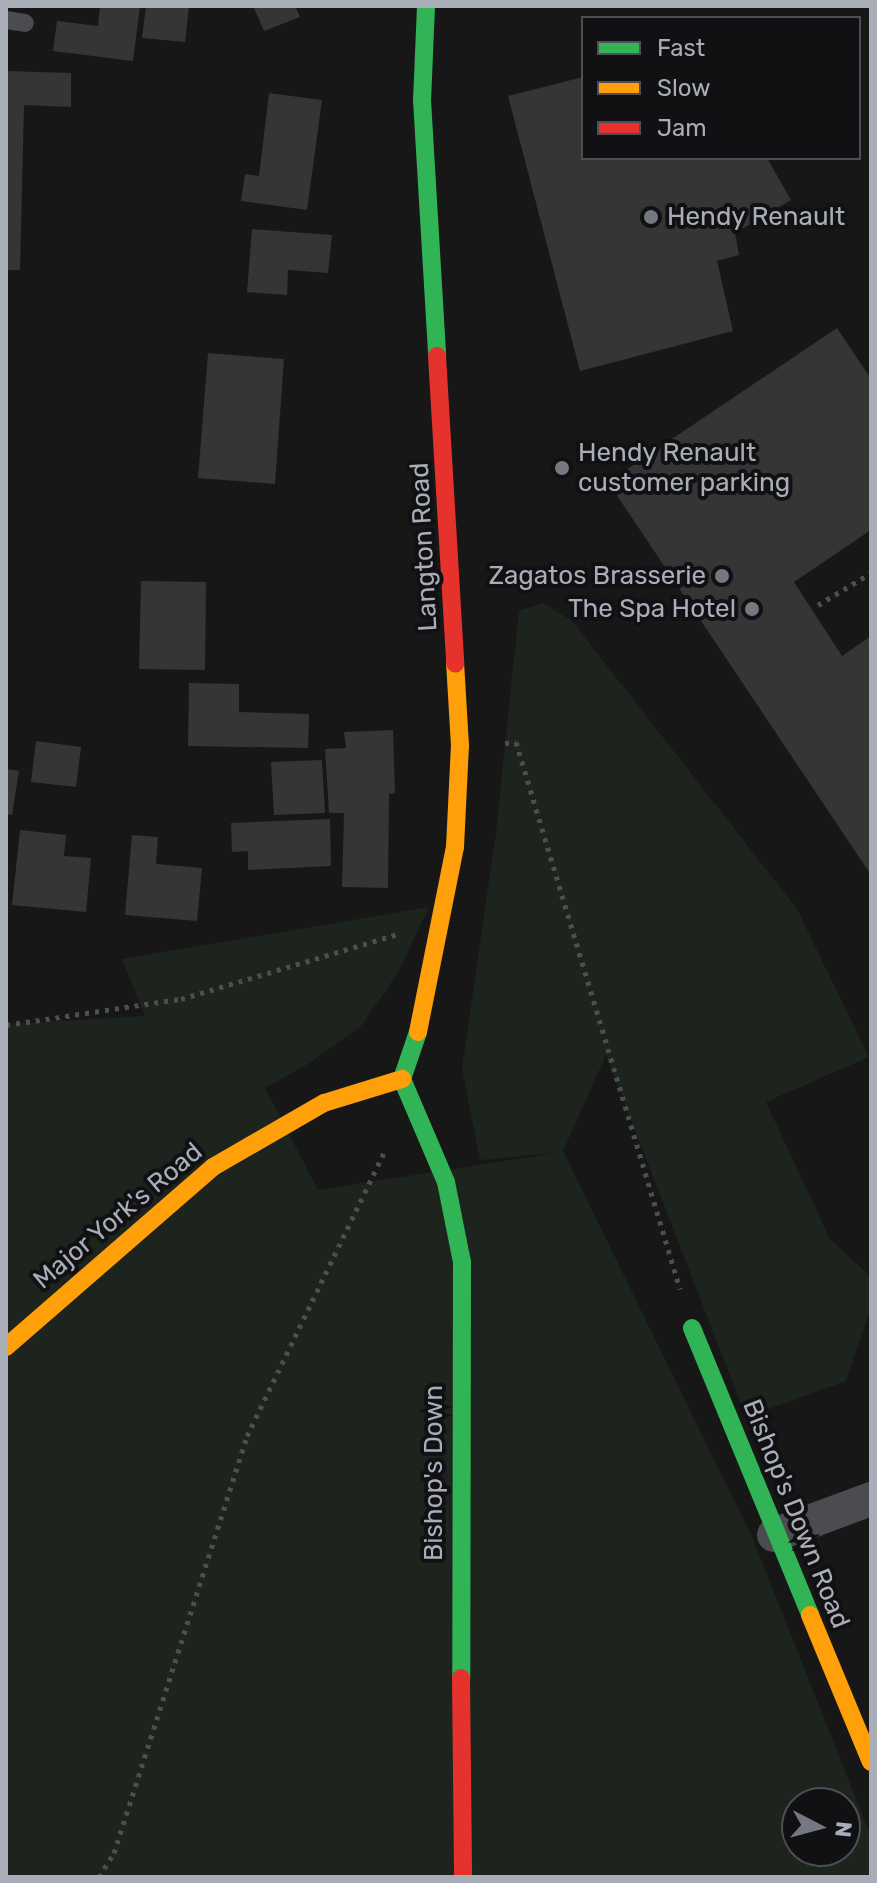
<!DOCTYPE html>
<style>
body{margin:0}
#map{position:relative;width:877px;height:1883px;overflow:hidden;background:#171717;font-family:Rubik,sans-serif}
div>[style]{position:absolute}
.green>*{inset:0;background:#1d241e}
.building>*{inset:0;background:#353536}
.path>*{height:5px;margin-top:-2.5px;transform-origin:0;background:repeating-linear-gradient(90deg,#4d4e52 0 4px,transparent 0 10px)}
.lane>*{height:18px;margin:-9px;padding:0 9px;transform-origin:9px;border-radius:9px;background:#4b4c50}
.street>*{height:34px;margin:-17px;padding:0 17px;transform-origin:17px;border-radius:17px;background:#4b4c50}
.fast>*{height:18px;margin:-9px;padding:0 9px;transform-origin:9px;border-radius:9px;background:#30b455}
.slow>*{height:18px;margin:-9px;padding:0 9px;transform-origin:9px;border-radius:9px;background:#ff9f0a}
.jam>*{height:18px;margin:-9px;padding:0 9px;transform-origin:9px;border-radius:9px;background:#e5322d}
.dots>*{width:22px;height:22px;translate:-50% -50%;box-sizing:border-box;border:4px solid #111113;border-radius:50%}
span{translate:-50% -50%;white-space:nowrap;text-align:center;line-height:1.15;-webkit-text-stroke:8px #111113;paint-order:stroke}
.poi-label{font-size:26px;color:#a8adb8}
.left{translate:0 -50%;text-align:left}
.right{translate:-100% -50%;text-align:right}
.street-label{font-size:26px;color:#a8adb8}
.frame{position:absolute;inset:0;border:8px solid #a8adb8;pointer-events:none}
.legend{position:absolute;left:581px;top:16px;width:280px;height:144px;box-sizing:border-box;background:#111113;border:2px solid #4d4f55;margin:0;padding:10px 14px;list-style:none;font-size:24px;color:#a8adb8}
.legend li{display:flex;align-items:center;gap:16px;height:40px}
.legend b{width:40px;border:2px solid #4d4f55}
.north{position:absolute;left:781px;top:1787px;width:80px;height:80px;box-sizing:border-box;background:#111113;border:2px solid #4d4f55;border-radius:50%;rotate:96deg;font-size:22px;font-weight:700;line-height:32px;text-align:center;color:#a8adb8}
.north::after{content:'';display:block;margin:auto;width:28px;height:36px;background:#757880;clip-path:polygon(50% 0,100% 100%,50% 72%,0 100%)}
</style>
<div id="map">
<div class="green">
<div style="clip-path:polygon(evenodd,543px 603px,572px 621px,797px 909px,869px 1057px,766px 1102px,830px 1239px,871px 1277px,871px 1307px,846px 1381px,746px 1417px,606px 1055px,563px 1151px,753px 1539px,871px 1837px,871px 1877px,6px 1877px,6px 1024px,145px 1016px,122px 959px,429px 907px,397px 974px,361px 1026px,308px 1064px,265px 1088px,318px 1190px,561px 1152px,480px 1160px,462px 1068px,496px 833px,519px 611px,543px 603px,797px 1803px,845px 1803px,845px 1851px,797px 1851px,797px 1803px)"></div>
</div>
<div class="building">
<div style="clip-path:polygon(100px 6px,140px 6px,133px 61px,53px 51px,57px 21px,98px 26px)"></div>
<div style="clip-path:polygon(146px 6px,189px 6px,185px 42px,142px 38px)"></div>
<div style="clip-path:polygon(253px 6px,295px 6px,300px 17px,264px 31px)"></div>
<div style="clip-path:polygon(6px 71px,71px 73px,71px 107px,24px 105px,20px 270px,6px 270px)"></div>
<div style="clip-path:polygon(583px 77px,583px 158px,767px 158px,791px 200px,735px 233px,739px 255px,717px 261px,733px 331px,580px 371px,508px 96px)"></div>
<div style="clip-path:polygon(269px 93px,322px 100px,307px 210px,241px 201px,245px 174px,259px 176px)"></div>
<div style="clip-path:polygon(252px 229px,332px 235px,328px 273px,288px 270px,287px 295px,247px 292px)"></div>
<div style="clip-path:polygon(837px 328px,871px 379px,871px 530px,794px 582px,842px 656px,871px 636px,871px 875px,608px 482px)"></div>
<div style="clip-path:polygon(208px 353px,284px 359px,275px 484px,198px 478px)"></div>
<div style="clip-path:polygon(141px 581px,206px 582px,205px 670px,139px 669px)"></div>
<div style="clip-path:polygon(189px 683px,239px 684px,239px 712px,309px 714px,308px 748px,188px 746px)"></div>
<div style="clip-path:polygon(393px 730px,395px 793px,389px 794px,388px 888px,342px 887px,344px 813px,329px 813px,325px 749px,346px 748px,344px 732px)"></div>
<div style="clip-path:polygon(36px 741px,81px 747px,76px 787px,31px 782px)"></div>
<div style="clip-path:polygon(322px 760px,325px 813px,274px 815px,271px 762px)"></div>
<div style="clip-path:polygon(6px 769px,19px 771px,12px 815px,6px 814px)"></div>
<div style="clip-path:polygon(330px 819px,331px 866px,248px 870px,248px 851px,232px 852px,231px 823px)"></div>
<div style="clip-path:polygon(20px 830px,66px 835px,64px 856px,91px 858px,86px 912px,12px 905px)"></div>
<div style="clip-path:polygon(132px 835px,158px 837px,156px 864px,202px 868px,197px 921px,125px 915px)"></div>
</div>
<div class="path">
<div style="left:818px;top:605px;width:62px;rotate:-31.1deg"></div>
<div style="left:505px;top:743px;width:11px;rotate:-5deg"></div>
<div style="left:516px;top:742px;width:571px;rotate:73.31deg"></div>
<div style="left:6px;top:1025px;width:177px;rotate:-8.5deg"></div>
<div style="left:181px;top:999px;width:226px;rotate:-16.7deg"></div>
<div style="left:99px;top:1877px;width:28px;rotate:-58deg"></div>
<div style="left:114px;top:1853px;width:438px;rotate:-72.3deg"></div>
<div style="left:247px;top:1436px;width:314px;rotate:-64.2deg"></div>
</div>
<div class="lane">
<div style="left:6px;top:20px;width:19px;rotate:9deg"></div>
</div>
<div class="street">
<div style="left:774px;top:1535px;width:103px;rotate:-20.4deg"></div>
</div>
<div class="fast">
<div style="left:426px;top:6px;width:94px;rotate:92.4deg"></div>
<div style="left:422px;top:100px;width:256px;rotate:86.6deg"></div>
<div style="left:418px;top:1032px;width:50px;rotate:108.8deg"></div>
<div style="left:402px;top:1079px;width:112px;rotate:66.9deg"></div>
<div style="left:446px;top:1182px;width:82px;rotate:78.7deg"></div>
<div style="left:462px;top:1262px;width:416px;rotate:90.1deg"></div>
<div style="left:692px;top:1328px;width:310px;rotate:67.6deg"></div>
</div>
<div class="slow">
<div style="left:418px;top:1032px;width:189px;rotate:-78.7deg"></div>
<div style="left:455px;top:847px;width:101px;rotate:-87.2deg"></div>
<div style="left:460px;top:746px;width:83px;rotate:-93.4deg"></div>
<div style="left:6px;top:1347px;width:274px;rotate:-41deg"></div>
<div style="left:213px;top:1167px;width:128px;rotate:-30deg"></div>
<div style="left:324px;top:1103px;width:82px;rotate:-17.1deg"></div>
<div style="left:810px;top:1615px;width:159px;rotate:67.5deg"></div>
</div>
<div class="jam">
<div style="left:437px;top:356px;width:308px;rotate:86.6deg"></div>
<div style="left:461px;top:1678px;width:199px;rotate:89.4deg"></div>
</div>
<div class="dots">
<div style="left:651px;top:217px;background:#757880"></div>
<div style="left:562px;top:468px;background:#757880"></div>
<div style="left:722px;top:576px;background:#757880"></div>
<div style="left:752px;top:609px;background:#757880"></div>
</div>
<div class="poi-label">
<span class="left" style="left:667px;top:217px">Hendy Renault</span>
<span class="left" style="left:578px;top:468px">Hendy Renault<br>customer parking</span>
<span class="right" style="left:706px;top:576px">Zagatos Brasserie</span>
<span class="right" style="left:736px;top:609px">The Spa Hotel</span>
</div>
<div class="street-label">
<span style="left:424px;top:547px;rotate:-93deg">Langton Road</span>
<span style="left:118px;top:1216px;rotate:-40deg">Major York's Road</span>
<span style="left:434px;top:1473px;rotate:-90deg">Bishop's Down</span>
<span style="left:796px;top:1514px;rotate:68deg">Bishop's Down Road</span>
</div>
<div class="frame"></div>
<ul class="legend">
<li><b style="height:10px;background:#30b455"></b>Fast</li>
<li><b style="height:10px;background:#ff9f0a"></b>Slow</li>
<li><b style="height:10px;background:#e5322d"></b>Jam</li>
</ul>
<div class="north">N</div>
</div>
